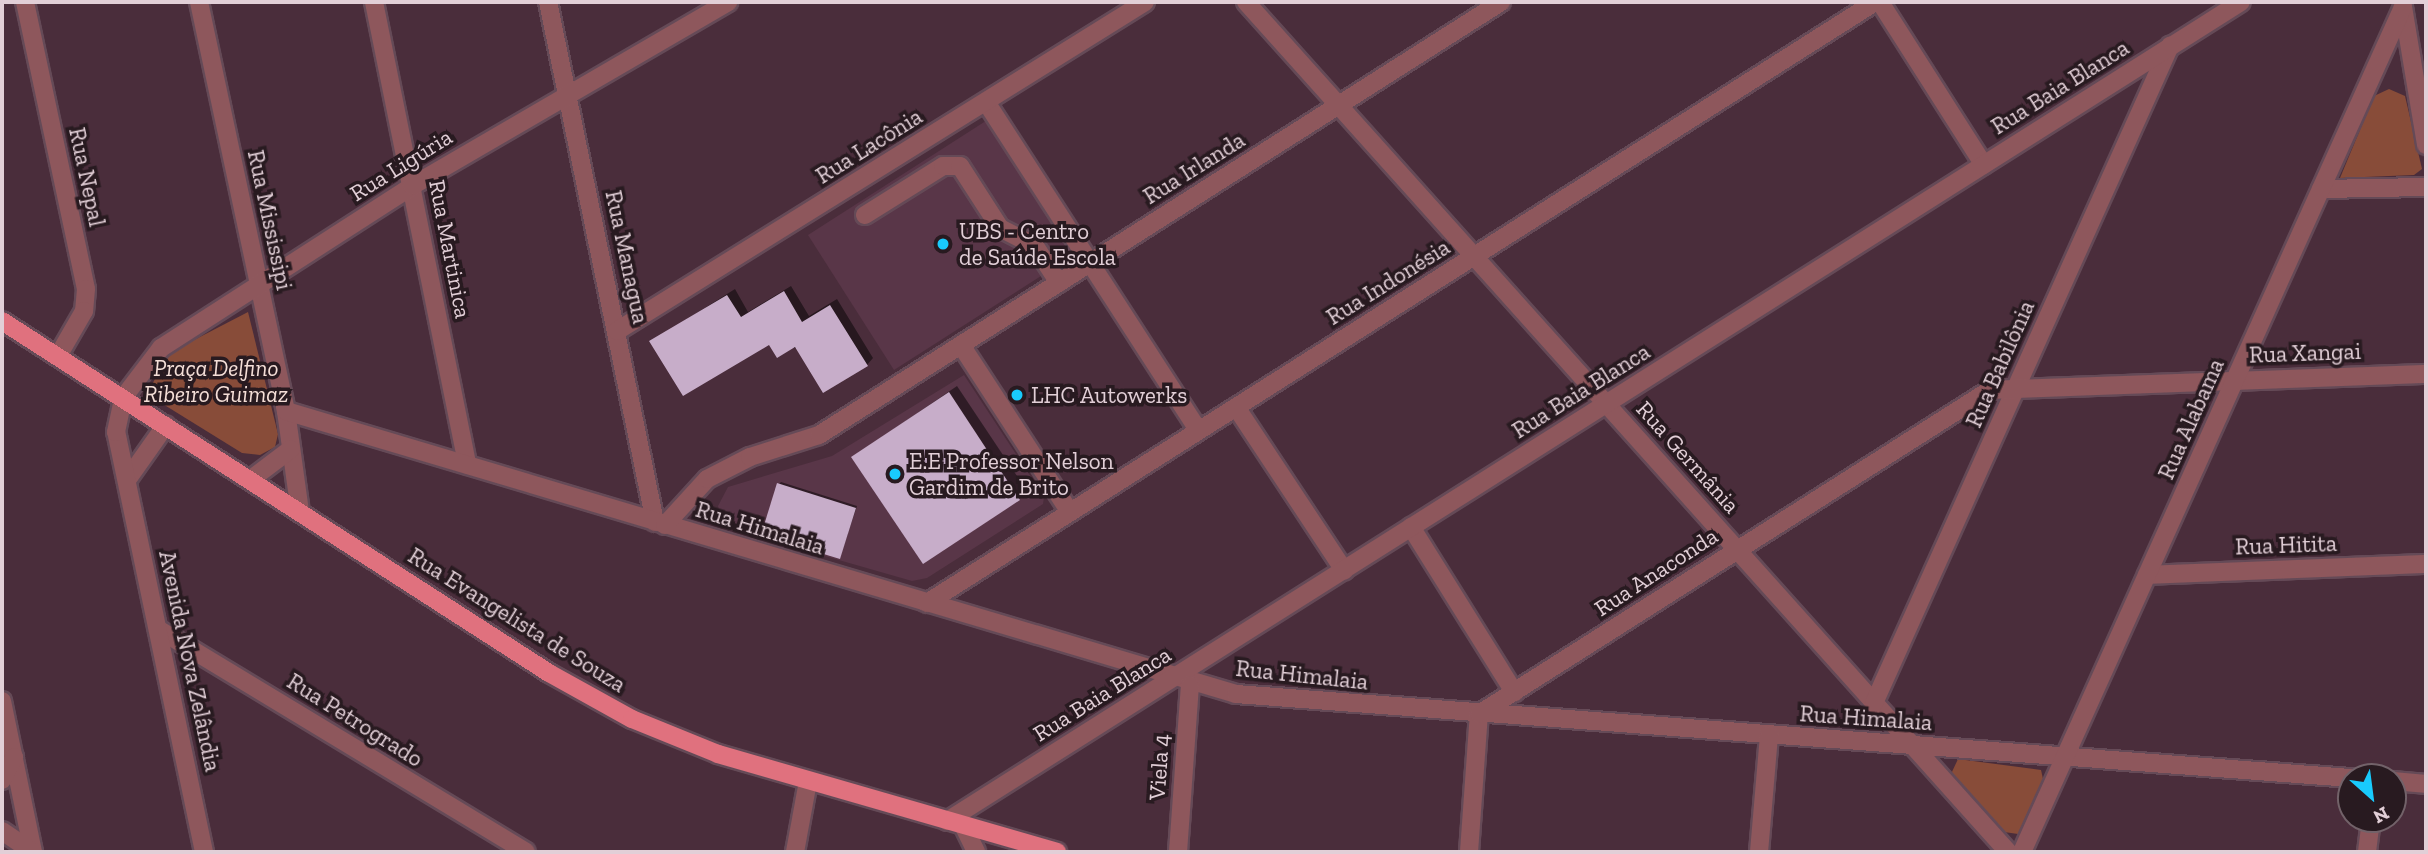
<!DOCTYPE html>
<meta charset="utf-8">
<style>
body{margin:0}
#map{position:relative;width:2428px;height:854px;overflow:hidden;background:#4a2d3b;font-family:"Zilla Slab",serif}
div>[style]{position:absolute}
.built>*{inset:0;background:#593648}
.green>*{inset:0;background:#884c39}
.shadow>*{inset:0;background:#0007}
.building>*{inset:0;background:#c7adc9}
.roads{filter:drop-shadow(2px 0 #654a57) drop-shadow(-2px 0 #654a57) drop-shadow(0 2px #654a57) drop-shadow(0 -2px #654a57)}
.minor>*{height:18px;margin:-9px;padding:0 9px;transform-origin:9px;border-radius:9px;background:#8e575c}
.major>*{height:18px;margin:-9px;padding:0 9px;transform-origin:9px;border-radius:9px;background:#e0717e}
.dots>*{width:19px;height:19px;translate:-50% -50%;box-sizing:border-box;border:4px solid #281a20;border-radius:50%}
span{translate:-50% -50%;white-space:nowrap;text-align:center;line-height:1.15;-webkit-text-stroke:7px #281a20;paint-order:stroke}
.street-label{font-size:23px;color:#e2cfd7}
.poi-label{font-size:23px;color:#e2cfd7}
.left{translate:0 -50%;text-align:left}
.park-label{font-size:23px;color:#f5dfd8;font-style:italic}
.frame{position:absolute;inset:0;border:4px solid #e2cfd7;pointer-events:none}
.north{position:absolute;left:2337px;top:763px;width:70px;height:70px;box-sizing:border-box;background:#281a20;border:2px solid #726269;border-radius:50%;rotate:152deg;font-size:19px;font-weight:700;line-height:28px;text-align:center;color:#e2cfd7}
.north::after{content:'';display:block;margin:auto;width:24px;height:32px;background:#19cafc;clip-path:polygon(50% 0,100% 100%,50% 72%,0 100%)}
</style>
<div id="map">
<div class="built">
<div style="clip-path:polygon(992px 117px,1077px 253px,894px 370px,808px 235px)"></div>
<div style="clip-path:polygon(964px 375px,1044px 497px,1043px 504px,927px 578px,912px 581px,731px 529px,722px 521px,718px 506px,728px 487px,832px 456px)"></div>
</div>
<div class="green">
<div style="clip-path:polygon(2389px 89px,2405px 96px,2422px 169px,2414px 175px,2340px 178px,2374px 96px)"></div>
<div style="clip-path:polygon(248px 312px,278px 434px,275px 447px,260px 455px,242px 453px,158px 401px,150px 389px,167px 354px)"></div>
<div style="clip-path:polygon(1958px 759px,2041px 770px,2043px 779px,2018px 834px,2004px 832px,1951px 774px)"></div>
</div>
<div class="shadow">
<div style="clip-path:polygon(791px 286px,809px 316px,837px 299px,873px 358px,867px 365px,769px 342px,652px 341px,735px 289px,748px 312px)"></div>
<div style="clip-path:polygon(957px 386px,1027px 491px,923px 562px,853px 457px)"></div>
<div style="clip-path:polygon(781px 482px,857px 506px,840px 557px,779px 484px)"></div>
</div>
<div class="building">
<div style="clip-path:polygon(784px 291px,802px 322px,830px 305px,868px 366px,823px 393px,795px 347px,777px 358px,769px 345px,683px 396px,649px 341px,727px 295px,741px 317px)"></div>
<div style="clip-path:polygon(949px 392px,1020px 500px,923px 564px,851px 457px)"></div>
<div style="clip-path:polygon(777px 483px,856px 508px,840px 559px,761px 535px)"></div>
</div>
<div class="roads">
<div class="minor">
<div style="left:25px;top:2px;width:293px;rotate:78deg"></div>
<div style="left:86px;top:289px;width:22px;rotate:95deg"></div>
<div style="left:84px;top:311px;width:52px;rotate:120deg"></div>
<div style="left:199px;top:2px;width:418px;rotate:78deg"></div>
<div style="left:286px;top:411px;width:102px;rotate:82.1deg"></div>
<div style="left:374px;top:2px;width:472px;rotate:78.6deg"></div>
<div style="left:548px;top:2px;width:531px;rotate:78.37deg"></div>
<div style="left:1246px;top:2px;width:1142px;rotate:48.12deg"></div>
<div style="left:1880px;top:2px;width:193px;rotate:57.5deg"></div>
<div style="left:2403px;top:7px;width:140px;rotate:80.5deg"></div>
<div style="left:986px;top:102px;width:391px;rotate:57.1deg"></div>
<div style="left:2321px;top:189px;width:105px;rotate:-1.1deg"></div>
<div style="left:865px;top:215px;width:92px;rotate:-32.1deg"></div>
<div style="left:943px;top:166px;width:17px"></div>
<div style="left:960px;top:166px;width:74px;rotate:57.2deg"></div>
<div style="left:1000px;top:228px;width:39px;rotate:27deg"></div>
<div style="left:1035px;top:246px;width:44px;rotate:57deg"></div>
<div style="left:617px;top:331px;width:622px;rotate:-31.93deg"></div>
<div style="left:961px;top:345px;width:199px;rotate:56.9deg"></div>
<div style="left:1236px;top:407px;width:196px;rotate:56.5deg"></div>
<div style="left:286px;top:411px;width:991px;rotate:16.59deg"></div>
<div style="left:1236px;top:694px;width:1118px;rotate:4.31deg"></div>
<div style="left:127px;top:480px;width:67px;rotate:-54.7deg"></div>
<div style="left:250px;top:480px;width:51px;rotate:-37.1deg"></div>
<div style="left:665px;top:525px;width:62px;rotate:-47.6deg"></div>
<div style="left:707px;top:479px;width:48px;rotate:-27.1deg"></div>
<div style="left:750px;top:457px;width:72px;rotate:-17.7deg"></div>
<div style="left:819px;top:435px;width:808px;rotate:-32.41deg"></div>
<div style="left:1411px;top:527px;width:195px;rotate:58deg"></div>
<div style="left:2147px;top:575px;width:279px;rotate:-2.3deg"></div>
<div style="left:927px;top:603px;width:1122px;rotate:-32.37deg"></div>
<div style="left:158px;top:629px;width:430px;rotate:31.2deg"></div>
<div style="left:2px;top:701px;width:154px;rotate:78.4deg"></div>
<div style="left:1874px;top:703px;width:721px;rotate:-65.75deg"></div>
<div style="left:2px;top:780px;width:26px;rotate:-62deg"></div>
<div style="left:2393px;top:781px;width:33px;rotate:5deg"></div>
<div style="left:947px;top:821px;width:1531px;rotate:-32.33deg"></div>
<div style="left:963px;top:825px;width:30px;rotate:64deg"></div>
<div style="left:2px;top:831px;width:37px;rotate:34deg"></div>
<div style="left:204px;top:852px;width:429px;rotate:-101.8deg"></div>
<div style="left:116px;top:432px;width:35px;rotate:-78deg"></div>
<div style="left:123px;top:398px;width:63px;rotate:-52.8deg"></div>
<div style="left:161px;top:348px;width:299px;rotate:-32.8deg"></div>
<div style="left:412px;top:186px;width:366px;rotate:-30.2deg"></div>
<div style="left:795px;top:852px;width:72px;rotate:-79.6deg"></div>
<div style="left:1178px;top:852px;width:167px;rotate:-85.9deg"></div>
<div style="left:1469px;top:852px;width:138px;rotate:-85.9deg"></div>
<div style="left:1479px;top:714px;width:605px;rotate:-32.38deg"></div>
<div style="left:1990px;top:390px;width:436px;rotate:-2.1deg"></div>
<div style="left:1759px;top:852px;width:117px;rotate:-85.1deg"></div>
<div style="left:2022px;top:852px;width:927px;rotate:-65.73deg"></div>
<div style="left:2367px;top:852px;width:33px;rotate:-83deg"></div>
</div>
<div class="major">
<div style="left:2px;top:321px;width:650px;rotate:32.76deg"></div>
<div style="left:549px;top:673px;width:95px;rotate:29deg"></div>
<div style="left:632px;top:719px;width:93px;rotate:22.1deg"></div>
<div style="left:718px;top:754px;width:353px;rotate:16.1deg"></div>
</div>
</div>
<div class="dots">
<div style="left:943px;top:244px;background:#19cafc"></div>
<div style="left:1017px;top:395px;background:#19cafc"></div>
<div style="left:895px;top:474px;background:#19cafc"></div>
</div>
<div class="street-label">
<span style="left:2060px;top:87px;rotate:-32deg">Rua Baia Blanca</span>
<span style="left:869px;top:146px;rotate:-32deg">Rua Lacônia</span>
<span style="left:401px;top:165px;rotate:-32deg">Rua Ligúria</span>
<span style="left:1194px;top:168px;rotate:-32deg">Rua Irlanda</span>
<span style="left:87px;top:177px;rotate:78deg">Rua Nepal</span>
<span style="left:270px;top:220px;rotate:78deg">Rua Mississipi</span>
<span style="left:450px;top:249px;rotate:79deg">Rua Martinica</span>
<span style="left:627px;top:257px;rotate:78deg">Rua Managua</span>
<span style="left:1388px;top:282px;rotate:-32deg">Rua Indonésia</span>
<span style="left:2305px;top:353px;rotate:-2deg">Rua Xangai</span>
<span style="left:2000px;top:364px;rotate:-66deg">Rua Babilônia</span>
<span style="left:1581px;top:391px;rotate:-32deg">Rua Baia Blanca</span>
<span style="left:2191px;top:419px;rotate:-66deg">Rua Alabama</span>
<span style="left:1688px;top:457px;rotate:48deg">Rua Germânia</span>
<span style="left:760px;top:528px;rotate:17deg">Rua Himalaia</span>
<span style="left:2286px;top:545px;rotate:-2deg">Rua Hitita</span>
<span style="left:1656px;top:572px;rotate:-33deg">Rua Anaconda</span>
<span style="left:517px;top:620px;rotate:32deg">Rua Evangelista de Souza</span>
<span style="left:190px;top:661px;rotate:78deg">Avenida Nova Zelândia</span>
<span style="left:1302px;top:675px;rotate:6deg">Rua Himalaia</span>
<span style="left:1102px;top:694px;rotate:-32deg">Rua Baia Blanca</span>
<span style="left:1866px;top:718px;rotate:4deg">Rua Himalaia</span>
<span style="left:355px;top:720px;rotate:32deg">Rua Petrogrado</span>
<span style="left:1159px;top:767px;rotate:-86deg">Viela 4</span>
</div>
<div class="poi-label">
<span class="left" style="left:959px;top:244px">UBS - Centro<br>de Saúde Escola</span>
<span class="left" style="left:1031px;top:395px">LHC Autowerks</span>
<span class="left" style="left:909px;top:474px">E.E Professor Nelson<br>Gardim de Brito</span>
</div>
<div class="park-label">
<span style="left:216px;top:381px">Praça Delfino<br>Ribeiro Guimaz</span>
</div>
<div class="frame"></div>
<div class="north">N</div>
</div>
